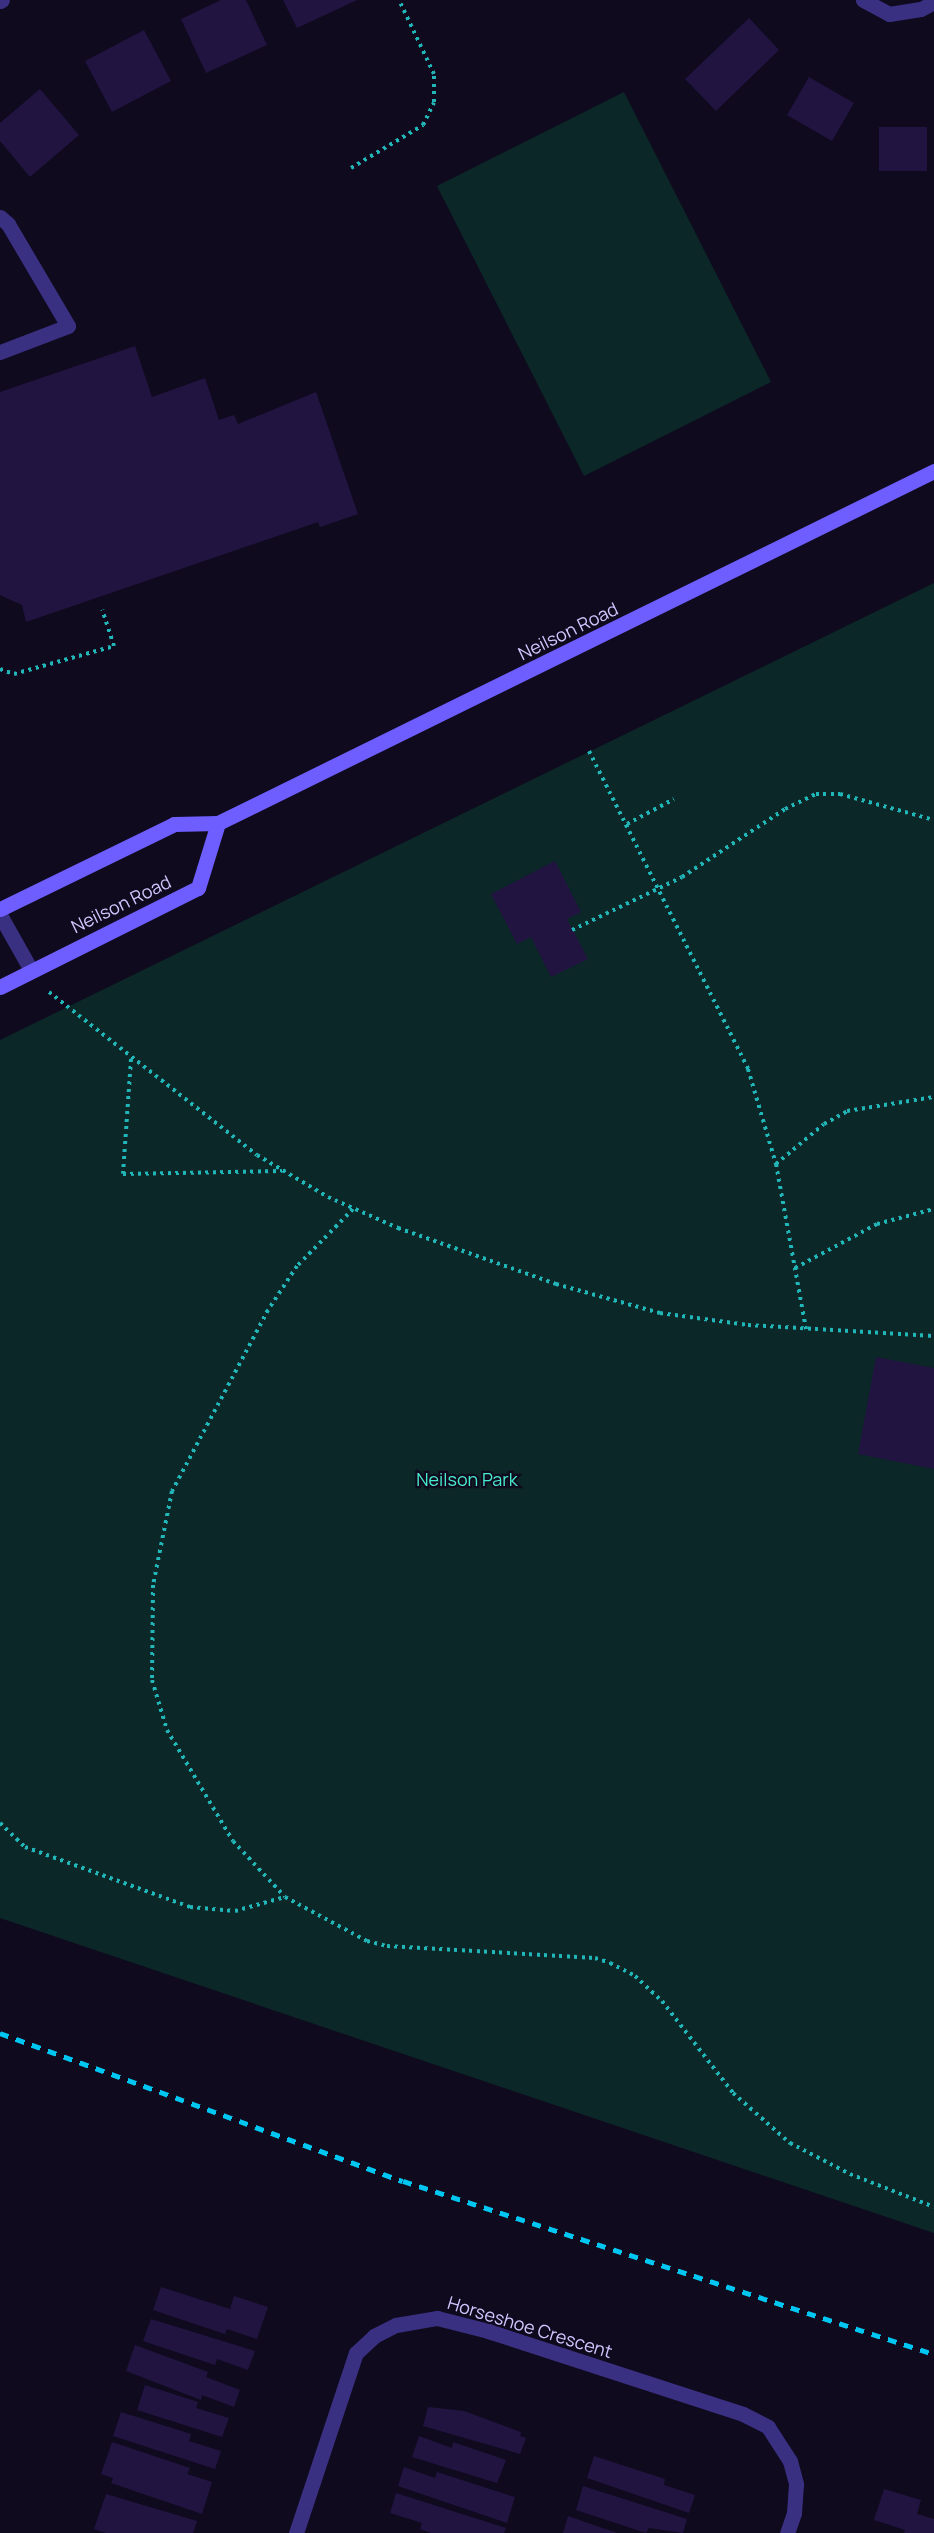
<!DOCTYPE html>
<style>
body{margin:0}
#map{position:relative;width:934px;height:2533px;overflow:hidden;background:#0f0a1e;font-family:Manrope,sans-serif}
div>[style]{position:absolute}
.green>*{inset:0;background:#0c2728}
.building>*{inset:0;background:#211441}
.path>*{height:4px;margin-top:-2px;transform-origin:0;background:repeating-linear-gradient(90deg,#21b6b8 0 3px,transparent 0 7.5px)}
.service>*{height:15px;margin:-7.5px;padding:0 7.5px;transform-origin:7.5px;border-radius:7.5px;background:#393082}
.minor>*{height:15px;margin:-7.5px;padding:0 7.5px;transform-origin:7.5px;border-radius:7.5px;background:#393082}
.tertiary>*{height:15px;margin:-7.5px;padding:0 7.5px;transform-origin:7.5px;border-radius:7.5px;background:#393082}
.secondary>*{height:15px;margin:-7.5px;padding:0 7.5px;transform-origin:7.5px;border-radius:7.5px;background:#6e5eff}
.rail>*{height:4.5px;margin-top:-2.25px;transform-origin:0;background:repeating-linear-gradient(90deg,#00c7f2 0 9px,transparent 0 17px)}
span{translate:-50% -50%;white-space:nowrap;text-align:center;line-height:1.15;-webkit-text-stroke:4.5px #0f0a1e;paint-order:stroke}
.street-label{font-size:18px;color:#d1c7ff}
.park-label{font-size:18px;color:#48eacd}
</style>
<div id="map">
<div class="green">
<div style="clip-path:polygon(624px 92px,771px 382px,584px 476px,437px 186px)"></div>
<div style="clip-path:polygon(934px 583px,934px 2233px,0 1918px,0 1040px)"></div>
</div>
<div class="building">
<div style="clip-path:polygon(221px 0,246px 0,267px 45px,206px 73px,181px 19px)"></div>
<div style="clip-path:polygon(283px 0,357px 0,297px 28px)"></div>
<div style="clip-path:polygon(749px 18px,779px 50px,716px 111px,685px 79px)"></div>
<div style="clip-path:polygon(144px 30px,171px 81px,112px 112px,85px 61px)"></div>
<div style="clip-path:polygon(809px 77px,854px 103px,832px 141px,787px 115px)"></div>
<div style="clip-path:polygon(40px 89px,79px 135px,30px 177px,0 141px,0 123px)"></div>
<div style="clip-path:polygon(879px 127px,927px 127px,927px 171px,879px 171px)"></div>
<div style="clip-path:polygon(135px 346px,152px 397px,205px 378px,219px 420px,234px 415px,238px 424px,316px 392px,358px 514px,320px 527px,318px 522px,26px 622px,22px 605px,0 595px,0 392px)"></div>
<div style="clip-path:polygon(555px 861px,581px 912px,567px 919px,588px 959px,551px 977px,531px 937px,517px 944px,491px 894px)"></div>
<div style="clip-path:polygon(876px 1357px,934px 1368px,934px 1469px,858px 1454px)"></div>
<div style="clip-path:polygon(161px 2287px,230px 2309px,234px 2296px,268px 2307px,257px 2339px,227px 2329px,225px 2334px,153px 2310px)"></div>
<div style="clip-path:polygon(151px 2319px,255px 2351px,248px 2370px,217px 2359px,215px 2365px,143px 2341px)"></div>
<div style="clip-path:polygon(135px 2345px,208px 2372px,206px 2377px,240px 2390px,234px 2407px,202px 2395px,201px 2400px,126px 2371px)"></div>
<div style="clip-path:polygon(145px 2385px,198px 2402px,196px 2408px,229px 2418px,222px 2437px,137px 2410px)"></div>
<div style="clip-path:polygon(428px 2407px,464px 2411px,521px 2432px,520px 2436px,526px 2438px,520px 2454px,423px 2426px)"></div>
<div style="clip-path:polygon(121px 2412px,191px 2434px,189px 2441px,221px 2451px,215px 2469px,113px 2436px)"></div>
<div style="clip-path:polygon(419px 2436px,452px 2448px,453px 2442px,506px 2460px,497px 2483px,412px 2457px)"></div>
<div style="clip-path:polygon(112px 2442px,190px 2468px,187px 2474px,212px 2482px,202px 2514px,111px 2483px,113px 2478px,101px 2474px)"></div>
<div style="clip-path:polygon(594px 2456px,665px 2479px,664px 2485px,695px 2495px,689px 2513px,587px 2478px)"></div>
<div style="clip-path:polygon(404px 2467px,435px 2478px,437px 2472px,515px 2497px,507px 2523px,398px 2486px)"></div>
<div style="clip-path:polygon(583px 2486px,687px 2519px,683px 2533px,649px 2528px,646px 2533px,576px 2510px)"></div>
<div style="clip-path:polygon(884px 2489px,921px 2500px,917px 2514px,934px 2519px,934px 2533px,904px 2533px,905px 2530px,874px 2520px)"></div>
<div style="clip-path:polygon(396px 2493px,506px 2528px,504px 2533px,431px 2533px,420px 2529px,422px 2523px,390px 2513px)"></div>
<div style="clip-path:polygon(106px 2494px,197px 2521px,193px 2533px,106px 2533px,94px 2529px)"></div>
<div style="clip-path:polygon(568px 2516px,617px 2533px,563px 2533px)"></div>
</div>
<div class="path">
<div style="left:351px;top:168px;width:84px;rotate:-30.8deg"></div>
<div style="left:423px;top:125px;width:25px;rotate:-64deg"></div>
<div style="left:434px;top:102px;width:28px;rotate:-90deg"></div>
<div style="left:434px;top:74px;width:82px;rotate:-115.3deg"></div>
<div style="left:0;top:669px;width:15px;rotate:20deg"></div>
<div style="left:14px;top:674px;width:104px;rotate:-15.6deg"></div>
<div style="left:114px;top:646px;width:38px;rotate:-108deg"></div>
<div style="left:589px;top:751px;width:356px;rotate:63.4deg"></div>
<div style="left:748px;top:1069px;width:99px;rotate:73.6deg"></div>
<div style="left:776px;top:1164px;width:168px;rotate:79.7deg"></div>
<div style="left:627px;top:824px;width:53px;rotate:-28deg"></div>
<div style="left:572px;top:930px;width:122px;rotate:-25.7deg"></div>
<div style="left:682px;top:877px;width:123px;rotate:-33.4deg"></div>
<div style="left:785px;top:809px;width:34px;rotate:-26deg"></div>
<div style="left:816px;top:794px;width:24px"></div>
<div style="left:840px;top:794px;width:98px;rotate:15.5deg"></div>
<div style="left:49px;top:992px;width:264px;rotate:38.1deg"></div>
<div style="left:257px;top:1155px;width:82px;rotate:30.6deg"></div>
<div style="left:328px;top:1197px;width:77px;rotate:23.9deg"></div>
<div style="left:398px;top:1228px;width:168px;rotate:19.5deg"></div>
<div style="left:556px;top:1284px;width:108px;rotate:15.6deg"></div>
<div style="left:660px;top:1313px;width:89px;rotate:7.8deg"></div>
<div style="left:748px;top:1325px;width:186px;rotate:3.4deg"></div>
<div style="left:131px;top:1059px;width:115px;rotate:94deg"></div>
<div style="left:123px;top:1174px;width:159px;rotate:-1.1deg"></div>
<div style="left:776px;top:1164px;width:62px;rotate:-39.8deg"></div>
<div style="left:824px;top:1124px;width:26px;rotate:-29deg"></div>
<div style="left:847px;top:1111px;width:88px;rotate:-9.1deg"></div>
<div style="left:353px;top:1209px;width:80px;rotate:134.5deg"></div>
<div style="left:297px;top:1266px;width:53px;rotate:123.4deg"></div>
<div style="left:268px;top:1310px;width:205px;rotate:117.9deg"></div>
<div style="left:172px;top:1491px;width:96px;rotate:101.4deg"></div>
<div style="left:153px;top:1585px;width:95px;rotate:90.6deg"></div>
<div style="left:152px;top:1680px;width:52px;rotate:73.3deg"></div>
<div style="left:167px;top:1730px;width:129px;rotate:59.3deg"></div>
<div style="left:233px;top:1841px;width:76px;rotate:47.1deg"></div>
<div style="left:285px;top:1897px;width:93px;rotate:28.2deg"></div>
<div style="left:367px;top:1941px;width:21px;rotate:14deg"></div>
<div style="left:387px;top:1946px;width:208px;rotate:3.3deg"></div>
<div style="left:595px;top:1958px;width:16px;rotate:18deg"></div>
<div style="left:610px;top:1963px;width:28px;rotate:27deg"></div>
<div style="left:635px;top:1976px;width:37px;rotate:43deg"></div>
<div style="left:662px;top:2001px;width:116px;rotate:52.3deg"></div>
<div style="left:733px;top:2093px;width:76px;rotate:41.3deg"></div>
<div style="left:790px;top:2143px;width:68px;rotate:27.3deg"></div>
<div style="left:850px;top:2174px;width:90px;rotate:21.4deg"></div>
<div style="left:795px;top:1268px;width:93px;rotate:-28.2deg"></div>
<div style="left:877px;top:1224px;width:59px;rotate:-14.7deg"></div>
<div style="left:0;top:1823px;width:35px;rotate:44deg"></div>
<div style="left:25px;top:1847px;width:176px;rotate:20deg"></div>
<div style="left:190px;top:1907px;width:45px;rotate:5.1deg"></div>
<div style="left:235px;top:1911px;width:52px;rotate:-15.6deg"></div>
</div>
<div class="service">
<div style="left:0;top:217px;width:11px;rotate:41deg"></div>
<div style="left:8px;top:224px;width:118px;rotate:59.5deg"></div>
<div style="left:68px;top:326px;width:73px;rotate:159.1deg"></div>
</div>
<div class="minor">
<div style="left:863px;top:0;width:30px;rotate:28deg"></div>
<div style="left:889px;top:14px;width:32px;rotate:-9deg"></div>
<div style="left:921px;top:9px;width:15px;rotate:-28deg"></div>
<div style="left:296px;top:2533px;width:190px;rotate:-71.6deg"></div>
<div style="left:356px;top:2353px;width:25px;rotate:-43deg"></div>
<div style="left:374px;top:2336px;width:25px;rotate:-27deg"></div>
<div style="left:396px;top:2325px;width:42px;rotate:-9.7deg"></div>
<div style="left:437px;top:2318px;width:53px;rotate:14.3deg"></div>
<div style="left:488px;top:2331px;width:268px;rotate:18deg"></div>
<div style="left:743px;top:2414px;width:28px;rotate:27deg"></div>
<div style="left:768px;top:2427px;width:40px;rotate:57.1deg"></div>
<div style="left:790px;top:2461px;width:24px;rotate:75deg"></div>
<div style="left:796px;top:2484px;width:29px;rotate:94deg"></div>
<div style="left:794px;top:2513px;width:21px;rotate:109deg"></div>
</div>
<div class="tertiary">
<div style="left:0;top:1px;width:2px;rotate:-27deg"></div>
<div style="left:0;top:915px;width:63px;rotate:60.6deg"></div>
</div>
<div class="secondary">
<div style="left:0;top:909px;width:194px;rotate:-26deg"></div>
<div style="left:174px;top:824px;width:44px;rotate:-1.3deg"></div>
<div style="left:218px;top:823px;width:798px;rotate:-26.18deg"></div>
<div style="left:0;top:987px;width:221px;rotate:-26.6deg"></div>
<div style="left:198px;top:888px;width:68px;rotate:-72.9deg"></div>
</div>
<div class="rail">
<div style="left:0;top:2033px;width:429px;rotate:20.2deg"></div>
<div style="left:403px;top:2181px;width:558px;rotate:18.05deg"></div>
</div>
<div class="street-label">
<span style="left:568px;top:631px;rotate:-26deg">Neilson Road</span>
<span style="left:121px;top:904px;rotate:-26deg">Neilson Road</span>
<span style="left:530px;top:2327px;rotate:17deg">Horseshoe Crescent</span>
</div>
<div class="park-label">
<span style="left:467px;top:1479px">Neilson Park</span>
</div>
</div>
